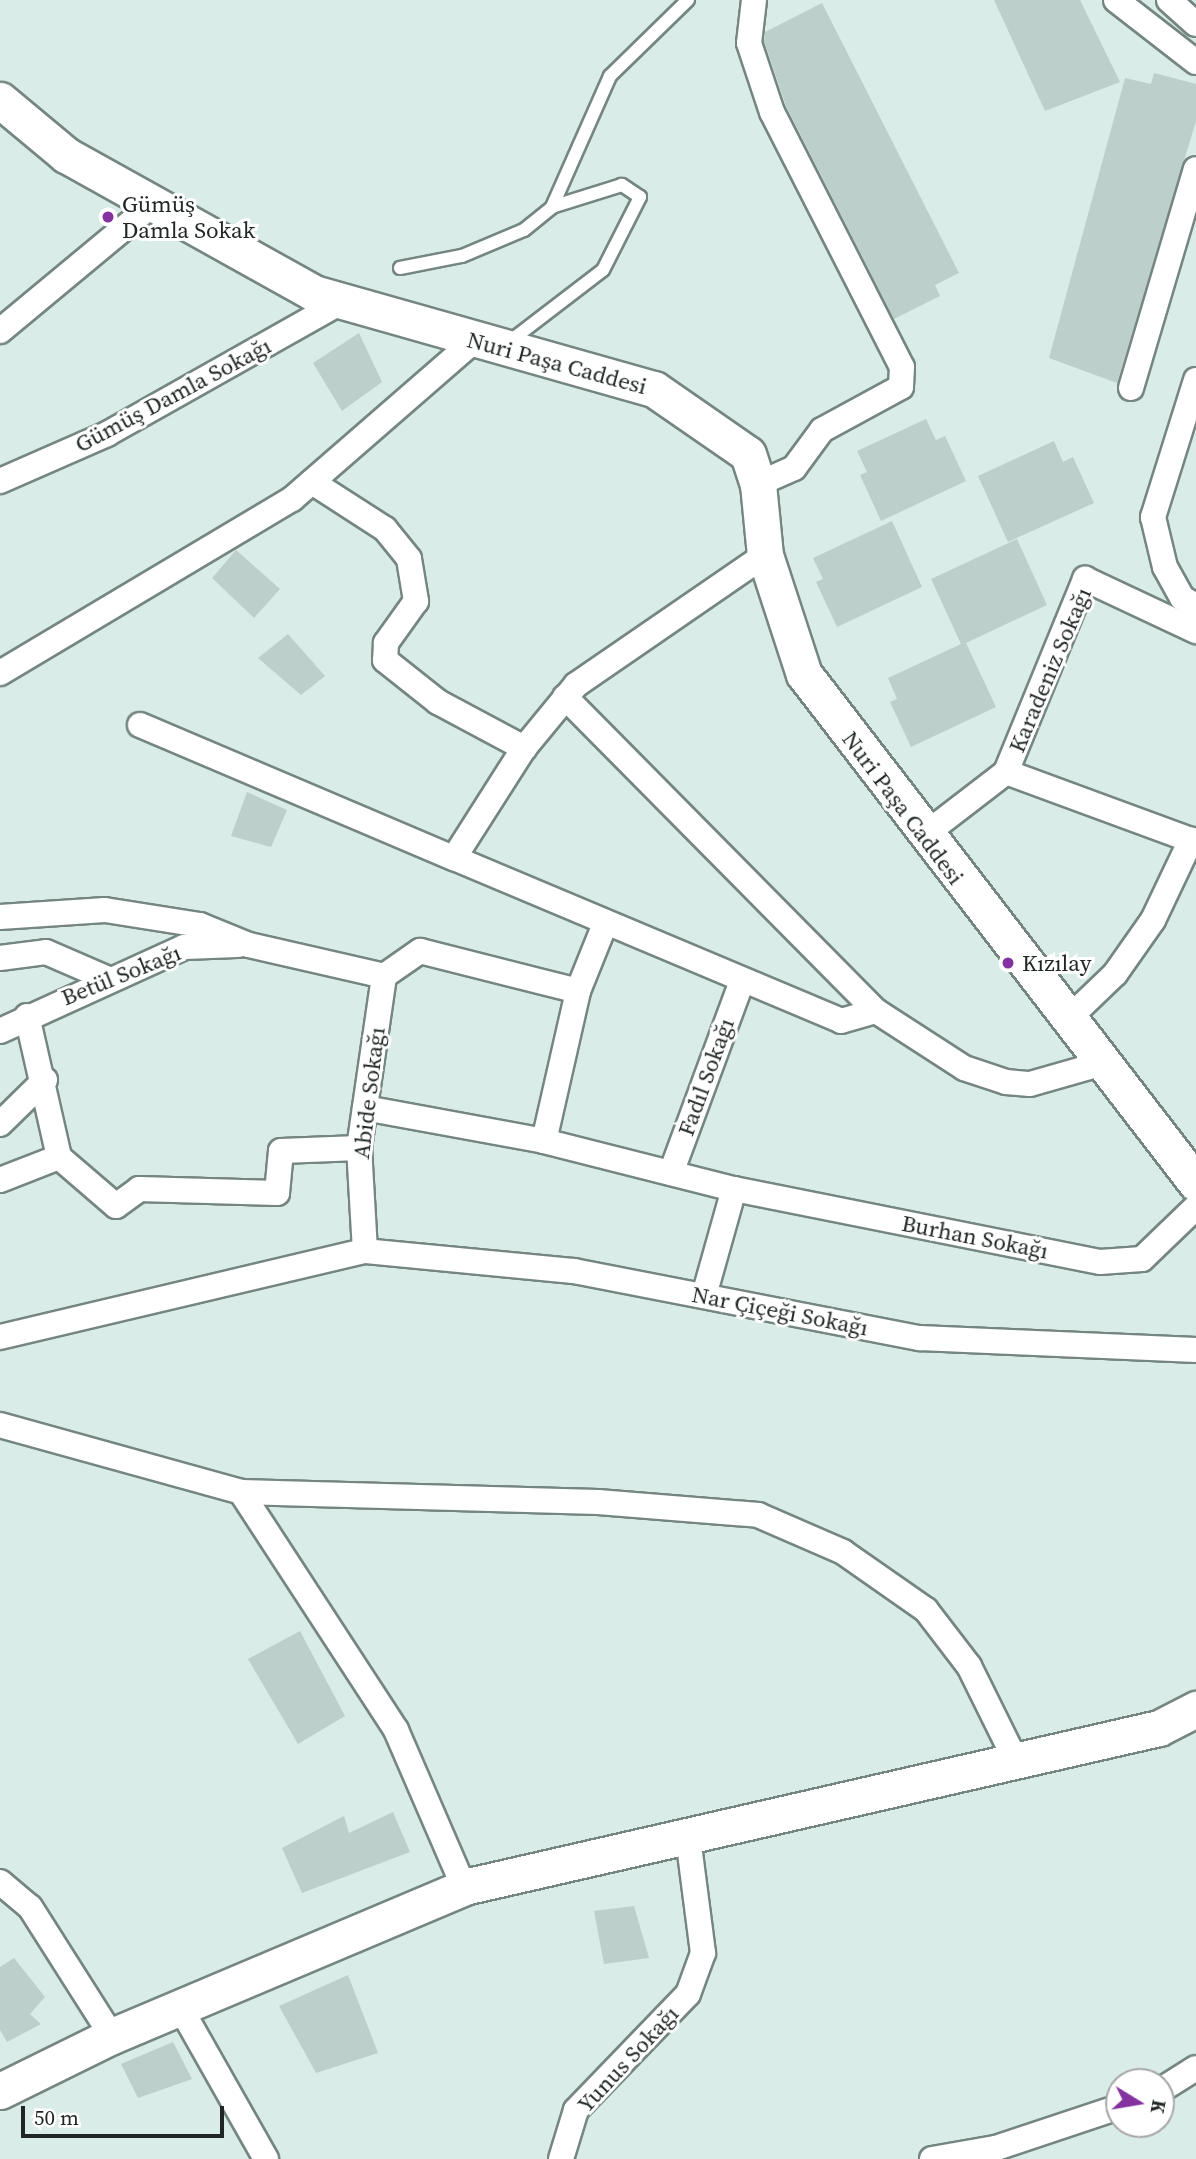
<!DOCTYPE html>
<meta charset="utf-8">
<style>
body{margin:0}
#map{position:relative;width:1196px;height:2159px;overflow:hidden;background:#daece7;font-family:"Source Serif 4",serif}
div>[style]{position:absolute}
.building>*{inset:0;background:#bdcfca}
.roads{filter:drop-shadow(2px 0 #758681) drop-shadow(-2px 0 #758681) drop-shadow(0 2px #758681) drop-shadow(0 -2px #758681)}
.lane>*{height:12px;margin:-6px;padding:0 6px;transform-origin:6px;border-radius:6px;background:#fff}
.street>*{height:24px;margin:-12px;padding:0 12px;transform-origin:12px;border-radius:12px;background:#fff}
.secondary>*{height:35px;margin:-17.5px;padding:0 17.5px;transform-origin:17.5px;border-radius:17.5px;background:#fff}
.dots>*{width:19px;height:19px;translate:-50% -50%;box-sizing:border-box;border:4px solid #fff;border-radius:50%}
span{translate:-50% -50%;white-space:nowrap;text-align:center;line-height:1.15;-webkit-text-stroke:6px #fff;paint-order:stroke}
.poi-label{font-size:23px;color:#1f2624}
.left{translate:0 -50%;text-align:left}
.street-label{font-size:23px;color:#1f2624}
.north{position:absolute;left:1105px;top:2068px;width:70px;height:70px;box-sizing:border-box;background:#fff;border:2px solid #a5a8a7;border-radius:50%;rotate:101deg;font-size:19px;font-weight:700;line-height:28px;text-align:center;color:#1f2624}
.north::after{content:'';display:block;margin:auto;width:24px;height:32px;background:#8532a1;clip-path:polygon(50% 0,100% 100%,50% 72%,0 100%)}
.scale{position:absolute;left:21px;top:2106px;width:203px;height:32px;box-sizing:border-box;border:4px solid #1f2624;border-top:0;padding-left:9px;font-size:21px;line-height:24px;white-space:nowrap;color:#1f2624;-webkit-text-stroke:5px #fff;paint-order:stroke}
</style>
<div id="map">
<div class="building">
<div style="clip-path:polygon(994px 0,1080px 0,1120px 82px,1045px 111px)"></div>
<div style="clip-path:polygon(822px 3px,959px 273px,935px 285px,940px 296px,894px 319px,786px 106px,764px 41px,765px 32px)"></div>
<div style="clip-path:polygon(1154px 73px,1196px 84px,1196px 121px,1117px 383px,1049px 358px,1125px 78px,1151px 84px)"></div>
<div style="clip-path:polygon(359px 333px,382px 382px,342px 411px,313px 363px)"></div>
<div style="clip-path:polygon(926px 419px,936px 440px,945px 436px,966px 481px,881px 521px,860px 475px,867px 472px,857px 451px)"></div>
<div style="clip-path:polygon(1054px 441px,1063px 462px,1073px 457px,1094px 503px,1008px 542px,978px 476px)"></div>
<div style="clip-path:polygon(892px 521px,922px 587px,837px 627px,816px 582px,823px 579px,813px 558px)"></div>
<div style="clip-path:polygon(1017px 539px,1047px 605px,966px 643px,996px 707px,911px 747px,890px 702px,897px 699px,888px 678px,961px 644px,931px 579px)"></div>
<div style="clip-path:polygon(236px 550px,280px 589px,254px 618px,212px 578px)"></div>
<div style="clip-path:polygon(288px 634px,325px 676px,301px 695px,258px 658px)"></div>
<div style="clip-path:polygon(247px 792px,287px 810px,271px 847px,231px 836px)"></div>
<div style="clip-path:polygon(300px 1631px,345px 1716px,298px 1744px,248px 1659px)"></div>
<div style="clip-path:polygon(393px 1812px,410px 1852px,302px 1893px,282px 1848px,344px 1816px,349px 1833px)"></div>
<div style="clip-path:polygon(634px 1906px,649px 1958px,604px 1964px,594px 1911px)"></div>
<div style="clip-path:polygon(14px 1958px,45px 1997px,30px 2014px,41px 2024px,7px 2042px,0 2030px,0 1967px)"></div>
<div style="clip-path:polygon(348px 1975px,378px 2053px,316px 2073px,279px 2006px)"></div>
<div style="clip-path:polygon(173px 2042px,192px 2079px,138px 2098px,121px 2064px)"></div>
</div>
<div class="roads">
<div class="lane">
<div style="left:400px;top:268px;width:63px;rotate:-11deg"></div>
<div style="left:462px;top:256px;width:67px;rotate:-22.8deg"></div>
<div style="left:524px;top:230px;width:36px;rotate:-39deg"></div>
<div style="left:552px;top:207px;width:143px;rotate:-66.1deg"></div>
<div style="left:610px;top:76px;width:109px;rotate:-44.3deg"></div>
<div style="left:509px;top:342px;width:118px;rotate:-37.5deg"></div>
<div style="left:603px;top:270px;width:82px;rotate:-63.1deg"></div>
<div style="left:640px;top:197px;width:22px;rotate:-146deg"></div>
<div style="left:622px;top:185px;width:73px;rotate:162.6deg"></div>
</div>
<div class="street">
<div style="left:754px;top:0;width:43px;rotate:96.6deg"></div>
<div style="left:749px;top:43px;width:73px;rotate:71.6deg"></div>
<div style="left:772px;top:112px;width:286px;rotate:63deg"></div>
<div style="left:902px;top:367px;width:20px;rotate:93deg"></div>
<div style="left:901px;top:387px;width:90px;rotate:151.4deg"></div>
<div style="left:822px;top:430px;width:47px;rotate:126.4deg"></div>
<div style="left:794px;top:468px;width:39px;rotate:156deg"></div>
<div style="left:1116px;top:0;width:101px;rotate:37.8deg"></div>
<div style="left:1169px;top:0;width:36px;rotate:42deg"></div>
<div style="left:0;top:331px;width:199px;rotate:-39.7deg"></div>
<div style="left:1196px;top:380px;width:144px;rotate:107.4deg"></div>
<div style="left:1153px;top:517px;width:51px;rotate:76.5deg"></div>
<div style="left:1165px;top:567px;width:35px;rotate:61deg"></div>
<div style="left:1182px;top:598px;width:16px;rotate:30deg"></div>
<div style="left:1131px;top:388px;width:228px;rotate:-73.5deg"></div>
<div style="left:0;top:481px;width:117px;rotate:-23.7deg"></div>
<div style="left:107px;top:434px;width:271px;rotate:-29.4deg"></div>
<div style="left:312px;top:482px;width:87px;rotate:32.8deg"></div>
<div style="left:385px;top:529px;width:38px;rotate:51deg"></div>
<div style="left:409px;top:559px;width:43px;rotate:80.5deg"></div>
<div style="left:416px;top:601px;width:52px;rotate:125.5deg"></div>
<div style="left:386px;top:643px;width:17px;rotate:93deg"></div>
<div style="left:385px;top:660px;width:68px;rotate:38.4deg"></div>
<div style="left:438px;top:702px;width:98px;rotate:28.1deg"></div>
<div style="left:765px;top:555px;width:229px;rotate:145.5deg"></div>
<div style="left:576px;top:685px;width:82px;rotate:129.5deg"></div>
<div style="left:524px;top:748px;width:130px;rotate:122.5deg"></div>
<div style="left:454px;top:858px;width:420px;rotate:22.8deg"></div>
<div style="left:841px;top:1021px;width:36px;rotate:-16deg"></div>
<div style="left:0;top:673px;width:340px;rotate:-30.8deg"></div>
<div style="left:292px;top:499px;width:241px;rotate:-41deg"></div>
<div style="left:565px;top:697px;width:442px;rotate:45.3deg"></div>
<div style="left:876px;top:1011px;width:105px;rotate:32.9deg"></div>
<div style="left:964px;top:1068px;width:44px;rotate:18.4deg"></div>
<div style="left:1006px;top:1082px;width:24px;rotate:5deg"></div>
<div style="left:1030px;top:1084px;width:73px;rotate:-15.9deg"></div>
<div style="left:140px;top:725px;width:341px;rotate:23deg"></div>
<div style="left:1006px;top:772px;width:202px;rotate:20.2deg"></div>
<div style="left:923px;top:836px;width:105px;rotate:-37.6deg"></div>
<div style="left:1006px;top:772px;width:209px;rotate:-67.7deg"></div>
<div style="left:1085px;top:579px;width:123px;rotate:25.1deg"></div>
<div style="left:0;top:917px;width:105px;rotate:-3.8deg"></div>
<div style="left:105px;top:910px;width:96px;rotate:9deg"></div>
<div style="left:200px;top:925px;width:53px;rotate:22.2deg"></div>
<div style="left:249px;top:945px;width:139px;rotate:12.9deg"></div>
<div style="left:384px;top:976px;width:44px;rotate:-34.8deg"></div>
<div style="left:420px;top:951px;width:163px;rotate:14.2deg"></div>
<div style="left:0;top:958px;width:46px;rotate:-7.4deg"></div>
<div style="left:46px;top:952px;width:68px;rotate:23.5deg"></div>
<div style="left:27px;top:1016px;width:145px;rotate:77.2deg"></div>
<div style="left:59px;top:1157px;width:75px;rotate:40.7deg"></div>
<div style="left:116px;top:1206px;width:29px;rotate:-36deg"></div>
<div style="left:139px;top:1189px;width:138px;rotate:1.7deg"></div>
<div style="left:277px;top:1193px;width:42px;rotate:-84.6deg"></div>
<div style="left:281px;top:1151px;width:78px;rotate:-2.2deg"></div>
<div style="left:1066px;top:1021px;width:68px;rotate:-43.8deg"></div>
<div style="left:1115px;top:974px;width:66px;rotate:-54.9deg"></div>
<div style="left:1153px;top:920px;width:89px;rotate:-64.6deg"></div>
<div style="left:0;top:1031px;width:202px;rotate:-24.5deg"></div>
<div style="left:184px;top:947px;width:54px;rotate:-2.1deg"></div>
<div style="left:365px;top:1108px;width:182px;rotate:10.4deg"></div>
<div style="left:544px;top:1141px;width:196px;rotate:14.2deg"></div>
<div style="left:734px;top:1189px;width:111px;rotate:105.7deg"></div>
<div style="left:0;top:1124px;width:63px;rotate:-44.4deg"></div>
<div style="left:544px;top:1141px;width:154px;rotate:-77.2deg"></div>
<div style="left:578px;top:991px;width:72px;rotate:-68.1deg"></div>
<div style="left:671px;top:1173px;width:205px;rotate:-69.7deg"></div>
<div style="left:0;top:1180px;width:63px;rotate:-21.3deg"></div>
<div style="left:734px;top:1189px;width:373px;rotate:11.3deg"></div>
<div style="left:1100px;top:1262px;width:42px;rotate:-4.1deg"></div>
<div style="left:1142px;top:1259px;width:75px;rotate:-43.9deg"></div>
<div style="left:365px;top:1251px;width:103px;rotate:-93.3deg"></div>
<div style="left:359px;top:1148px;width:174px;rotate:-81.7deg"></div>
<div style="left:0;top:1337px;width:375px;rotate:-13.3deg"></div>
<div style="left:365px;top:1251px;width:210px;rotate:5.5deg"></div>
<div style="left:574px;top:1271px;width:352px;rotate:11deg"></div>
<div style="left:920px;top:1338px;width:276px;rotate:2.5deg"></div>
<div style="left:0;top:1425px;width:250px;rotate:15.5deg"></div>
<div style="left:241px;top:1492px;width:284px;rotate:56.9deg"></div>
<div style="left:396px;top:1730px;width:171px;rotate:66.6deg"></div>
<div style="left:241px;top:1492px;width:357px;rotate:1.6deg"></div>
<div style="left:598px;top:1502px;width:161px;rotate:4.6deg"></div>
<div style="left:758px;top:1515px;width:93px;rotate:23.5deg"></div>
<div style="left:843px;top:1552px;width:101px;rotate:34.9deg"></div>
<div style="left:926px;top:1610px;width:71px;rotate:52.5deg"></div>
<div style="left:969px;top:1666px;width:104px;rotate:63.7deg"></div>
<div style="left:0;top:1882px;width:39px;rotate:40deg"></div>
<div style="left:30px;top:1907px;width:153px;rotate:57.6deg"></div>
<div style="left:180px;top:2007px;width:175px;rotate:60.5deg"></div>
<div style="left:1161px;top:2090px;width:41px;rotate:-32.2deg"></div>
<div style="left:561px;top:2159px;width:51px;rotate:-73deg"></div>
<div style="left:576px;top:2110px;width:161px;rotate:-46deg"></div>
<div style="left:688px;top:1994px;width:44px;rotate:-69.9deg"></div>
<div style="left:703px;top:1953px;width:117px;rotate:-97.4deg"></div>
<div style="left:932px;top:2159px;width:65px;rotate:-9.8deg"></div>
<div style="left:996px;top:2148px;width:130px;rotate:-18.4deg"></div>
</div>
<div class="secondary">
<div style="left:0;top:100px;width:86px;rotate:39.8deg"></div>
<div style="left:66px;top:155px;width:284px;rotate:29.1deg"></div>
<div style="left:314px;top:293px;width:353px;rotate:15.8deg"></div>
<div style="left:654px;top:389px;width:114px;rotate:34.7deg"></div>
<div style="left:748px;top:454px;width:32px;rotate:72deg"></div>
<div style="left:758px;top:484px;width:71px;rotate:84.4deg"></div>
<div style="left:765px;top:555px;width:125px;rotate:71.9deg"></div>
<div style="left:804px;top:674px;width:642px;rotate:52.4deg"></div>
<div style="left:0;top:2091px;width:125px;rotate:-26.2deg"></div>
<div style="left:112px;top:2036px;width:382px;rotate:-22.9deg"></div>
<div style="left:464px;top:1887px;width:713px;rotate:-12.89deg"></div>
<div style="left:1159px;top:1728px;width:42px;rotate:-27.2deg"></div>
</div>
</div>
<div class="dots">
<div style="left:108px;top:217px;background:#8532a1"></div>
<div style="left:1008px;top:963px;background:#8532a1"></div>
</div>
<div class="poi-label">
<span class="left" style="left:122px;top:217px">Gümüş<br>Damla Sokak</span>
<span class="left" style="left:1022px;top:963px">Kızılay</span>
</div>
<div class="street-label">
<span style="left:557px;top:363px;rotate:15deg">Nuri Paşa Caddesi</span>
<span style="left:173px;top:395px;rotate:-28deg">Gümüş Damla Sokağı</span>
<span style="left:1050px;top:670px;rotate:-67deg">Karadeniz Sokağı</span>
<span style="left:903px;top:808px;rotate:53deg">Nuri Paşa Caddesi</span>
<span style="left:121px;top:975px;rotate:-22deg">Betül Sokağı</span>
<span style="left:706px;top:1077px;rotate:-70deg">Fadıl Sokağı</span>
<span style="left:369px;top:1093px;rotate:-83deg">Abide Sokağı</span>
<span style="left:975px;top:1237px;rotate:11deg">Burhan Sokağı</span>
<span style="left:780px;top:1311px;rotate:11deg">Nar Çiçeği Sokağı</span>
<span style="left:628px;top:2059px;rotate:-47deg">Yunus Sokağı</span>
</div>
<div class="north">K</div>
<div class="scale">50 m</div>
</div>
